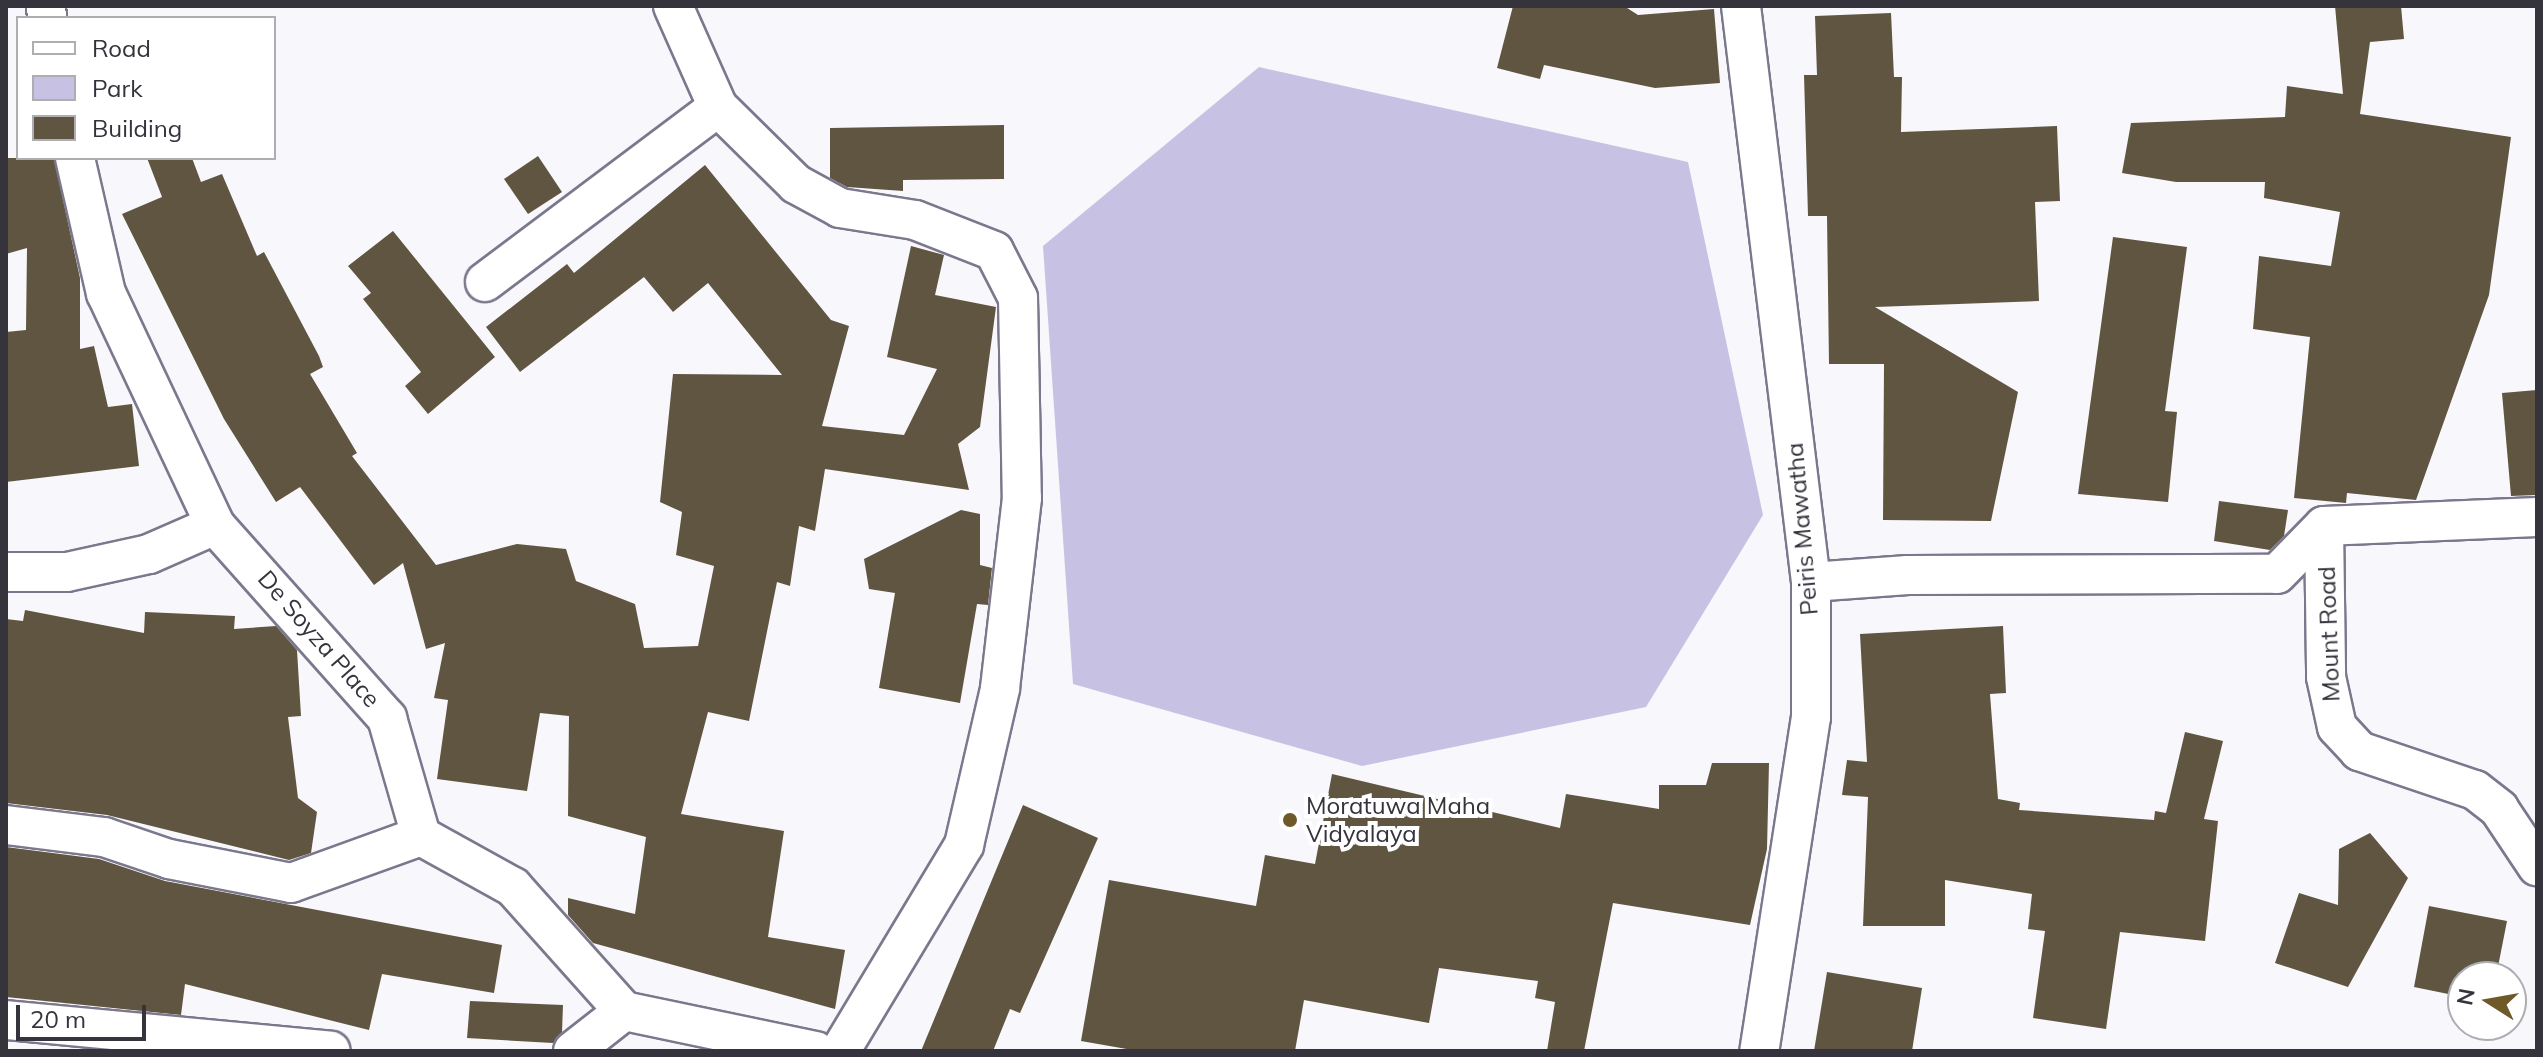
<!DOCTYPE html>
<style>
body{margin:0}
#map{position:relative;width:2543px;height:1057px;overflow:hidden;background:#f8f7fc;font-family:Mulish,sans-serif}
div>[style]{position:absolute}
.green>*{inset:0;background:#c7c2e4}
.building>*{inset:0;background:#5f5541}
.roads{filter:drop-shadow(2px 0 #7b788d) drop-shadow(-2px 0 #7b788d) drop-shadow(0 2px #7b788d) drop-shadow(0 -2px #7b788d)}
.minor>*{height:38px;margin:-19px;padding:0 19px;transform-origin:19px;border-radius:19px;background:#fff}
.dots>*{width:22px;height:22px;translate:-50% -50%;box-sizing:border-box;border:4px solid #fff;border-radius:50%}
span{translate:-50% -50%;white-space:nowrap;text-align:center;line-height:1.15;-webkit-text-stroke:8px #fff;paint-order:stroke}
.street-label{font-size:24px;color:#35333c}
.poi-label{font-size:24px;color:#35333c}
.left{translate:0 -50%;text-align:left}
.frame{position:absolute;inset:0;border:8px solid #35333c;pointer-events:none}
.legend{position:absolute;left:16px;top:16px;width:260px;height:144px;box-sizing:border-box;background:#fff;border:2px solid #aeadb1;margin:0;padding:10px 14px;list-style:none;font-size:24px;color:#35333c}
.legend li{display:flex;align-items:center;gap:16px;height:40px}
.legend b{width:40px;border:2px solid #aeadb1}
.north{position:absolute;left:2447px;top:961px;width:80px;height:80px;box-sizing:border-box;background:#fff;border:2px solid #aeadb1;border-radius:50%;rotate:281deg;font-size:22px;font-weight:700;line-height:32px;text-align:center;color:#35333c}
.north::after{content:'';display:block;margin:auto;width:28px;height:36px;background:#6f5929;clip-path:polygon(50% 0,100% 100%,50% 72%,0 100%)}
.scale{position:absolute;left:16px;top:1005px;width:130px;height:36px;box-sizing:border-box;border:4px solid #35333c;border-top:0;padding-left:10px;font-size:24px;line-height:28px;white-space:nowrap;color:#35333c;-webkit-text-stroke:6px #fff;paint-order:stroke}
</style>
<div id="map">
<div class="green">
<div style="clip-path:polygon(1259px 67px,1688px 162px,1763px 515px,1646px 707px,1362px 766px,1073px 684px,1043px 246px)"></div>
</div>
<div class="building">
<div style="clip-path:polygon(1513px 6px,1624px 6px,1638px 15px,1714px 9px,1720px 83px,1655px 88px,1544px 65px,1540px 79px,1497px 68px)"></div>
<div style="clip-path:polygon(2335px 6px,2401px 6px,2404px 39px,2370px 42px,2360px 114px,2511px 137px,2489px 295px,2416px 500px,2347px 493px,2346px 503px,2294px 498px,2310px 337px,2253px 329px,2259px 256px,2331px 266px,2340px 212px,2264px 198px,2265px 182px,2176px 182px,2122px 173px,2131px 123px,2285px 117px,2287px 86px,2343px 94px)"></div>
<div style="clip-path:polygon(1891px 13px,1894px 77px,1902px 77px,1901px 132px,2057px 126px,2060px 201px,2035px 202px,2039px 301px,1875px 307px,2018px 392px,1991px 521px,1883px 520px,1884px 364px,1829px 364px,1827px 216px,1808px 216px,1804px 75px,1817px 75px,1815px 16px)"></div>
<div style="clip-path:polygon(1004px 125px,1004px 179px,903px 180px,903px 191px,847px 187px,830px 178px,830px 128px)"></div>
<div style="clip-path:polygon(538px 156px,562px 192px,528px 214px,504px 179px)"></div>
<div style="clip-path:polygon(6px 158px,54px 158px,80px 278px,80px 349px,94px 346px,108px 407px,132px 404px,139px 466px,6px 482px,6px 332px,26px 330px,27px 248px,6px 254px)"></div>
<div style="clip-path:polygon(147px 158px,192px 158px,201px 182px,222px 174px,257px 256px,264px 252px,319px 356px,323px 367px,310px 374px,357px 453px,352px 456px,436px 565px,517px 544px,566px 549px,576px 581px,635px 604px,644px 648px,698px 646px,714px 566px,676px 555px,682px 512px,660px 502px,673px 374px,782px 375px,708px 283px,673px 312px,644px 277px,520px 372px,486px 327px,567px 264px,574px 273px,705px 165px,831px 320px,849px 326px,822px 426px,904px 435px,937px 369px,887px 357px,911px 246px,944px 255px,935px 295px,996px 307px,980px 427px,958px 444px,969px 490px,825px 469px,815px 531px,799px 526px,790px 586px,777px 582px,749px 721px,708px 712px,681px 814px,784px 831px,768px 937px,845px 950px,835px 1009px,593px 943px,568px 915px,568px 898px,635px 914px,646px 837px,568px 816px,569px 716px,540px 713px,527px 791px,437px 779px,448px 700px,434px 698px,445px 643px,426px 649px,403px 563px,374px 585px,300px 487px,276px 502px,224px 419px,122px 214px,162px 197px)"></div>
<div style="clip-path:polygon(393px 231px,495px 357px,428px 414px,405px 386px,421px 372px,363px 299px,371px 293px,348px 266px)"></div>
<div style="clip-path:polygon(2113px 237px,2187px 247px,2165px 411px,2177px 412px,2168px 502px,2078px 494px)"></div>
<div style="clip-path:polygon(2537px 390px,2537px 495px,2511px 496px,2502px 393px)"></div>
<div style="clip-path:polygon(2219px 501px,2288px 510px,2284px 536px,2270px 550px,2214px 541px)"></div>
<div style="clip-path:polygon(961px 510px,980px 514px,980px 565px,992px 568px,988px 605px,977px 604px,960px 703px,879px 688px,895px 593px,869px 589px,864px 559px)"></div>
<div style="clip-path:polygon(25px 610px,144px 633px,145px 612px,235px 616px,234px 629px,276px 626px,297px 650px,301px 716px,288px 717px,298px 798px,317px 812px,311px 853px,289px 860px,107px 815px,6px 803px,6px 619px,23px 621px)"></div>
<div style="clip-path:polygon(2003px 626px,2006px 693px,1990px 694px,1998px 799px,2020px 803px,2019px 810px,2154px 820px,2155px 811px,2166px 813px,2185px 732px,2223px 741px,2204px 819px,2218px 821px,2205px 941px,2120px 932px,2106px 1029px,2033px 1018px,2045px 931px,2028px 929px,2032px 894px,1945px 880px,1945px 926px,1863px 926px,1868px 797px,1842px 795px,1847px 760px,1867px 762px,1860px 634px)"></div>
<div style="clip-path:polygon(1712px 763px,1769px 763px,1767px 849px,1750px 925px,1613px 903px,1584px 1051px,1547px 1051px,1555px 1002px,1535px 998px,1538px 981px,1439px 968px,1429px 1023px,1304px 1000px,1295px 1051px,1138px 1051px,1081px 1041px,1109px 880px,1256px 906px,1265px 855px,1315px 864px,1332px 774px,1560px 828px,1566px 794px,1659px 809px,1659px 785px,1706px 785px)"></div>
<div style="clip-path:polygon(1023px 805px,1098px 838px,1020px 1013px,1010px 1009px,993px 1051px,921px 1051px)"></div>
<div style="clip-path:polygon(2370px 833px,2408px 878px,2348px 987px,2275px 963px,2299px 893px,2338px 905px,2339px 849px)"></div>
<div style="clip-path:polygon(6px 847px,99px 859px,165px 881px,502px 945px,494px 993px,382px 974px,369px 1030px,185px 984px,181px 1015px,6px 997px)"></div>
<div style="clip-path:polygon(2429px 906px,2507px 921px,2496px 977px,2463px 977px,2463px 997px,2414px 987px)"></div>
<div style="clip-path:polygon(1827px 972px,1922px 988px,1912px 1051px,1814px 1051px)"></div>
<div style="clip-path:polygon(470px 1001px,563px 1005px,562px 1032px,553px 1043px,467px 1038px)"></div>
</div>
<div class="roads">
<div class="minor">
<div style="left:46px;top:6px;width:12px;rotate:85deg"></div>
<div style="left:673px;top:6px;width:111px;rotate:66deg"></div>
<div style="left:718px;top:107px;width:110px;rotate:44.6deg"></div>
<div style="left:796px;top:184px;width:50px;rotate:28.6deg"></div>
<div style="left:840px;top:208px;width:76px;rotate:9.1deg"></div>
<div style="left:915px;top:220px;width:85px;rotate:21.4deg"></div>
<div style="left:994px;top:251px;width:53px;rotate:62.9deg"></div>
<div style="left:1018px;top:298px;width:200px;rotate:88.9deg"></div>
<div style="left:1022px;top:498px;width:192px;rotate:96.6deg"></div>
<div style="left:1000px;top:689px;width:160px;rotate:103deg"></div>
<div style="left:964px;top:845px;width:240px;rotate:121deg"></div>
<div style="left:1741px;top:6px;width:580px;rotate:83.07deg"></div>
<div style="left:1811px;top:582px;width:135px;rotate:90deg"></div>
<div style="left:1811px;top:717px;width:338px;rotate:98.8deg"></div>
<div style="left:75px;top:158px;width:139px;rotate:77.1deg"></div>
<div style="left:106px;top:293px;width:256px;rotate:64.8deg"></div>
<div style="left:215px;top:525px;width:259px;rotate:48.3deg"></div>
<div style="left:387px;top:718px;width:123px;rotate:73.9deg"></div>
<div style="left:421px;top:836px;width:105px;rotate:29deg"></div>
<div style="left:513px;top:887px;width:166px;rotate:48.2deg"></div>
<div style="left:624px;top:1011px;width:196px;rotate:11.8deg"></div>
<div style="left:485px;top:282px;width:291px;rotate:-36.9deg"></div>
<div style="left:2324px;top:526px;width:151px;rotate:89.2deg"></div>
<div style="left:2326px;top:677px;width:51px;rotate:77.6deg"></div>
<div style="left:2337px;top:727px;width:33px;rotate:47deg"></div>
<div style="left:2359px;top:751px;width:122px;rotate:18.6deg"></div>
<div style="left:2475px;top:790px;width:31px;rotate:38deg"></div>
<div style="left:2499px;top:809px;width:69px;rotate:56.3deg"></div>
<div style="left:6px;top:572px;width:61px"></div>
<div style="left:67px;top:572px;width:84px;rotate:-12.4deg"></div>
<div style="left:149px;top:554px;width:72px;rotate:-23.7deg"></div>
<div style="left:1811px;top:582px;width:97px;rotate:-4.1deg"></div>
<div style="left:1908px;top:575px;width:369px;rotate:-0.2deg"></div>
<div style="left:2277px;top:574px;width:67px;rotate:-45.6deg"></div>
<div style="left:2324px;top:526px;width:213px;rotate:-2.4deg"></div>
<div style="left:6px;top:825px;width:99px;rotate:7deg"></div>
<div style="left:104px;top:837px;width:69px;rotate:18.7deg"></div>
<div style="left:169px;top:859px;width:124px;rotate:11.1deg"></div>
<div style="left:291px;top:883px;width:138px;rotate:-19.9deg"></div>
<div style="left:6px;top:1020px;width:326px;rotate:5.4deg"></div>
<div style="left:573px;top:1051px;width:65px;rotate:-38.1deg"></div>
</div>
</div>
<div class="dots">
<div style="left:1290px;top:820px;background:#6f5929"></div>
</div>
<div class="street-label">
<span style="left:1802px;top:529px;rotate:-95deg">Peiris Mawatha</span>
<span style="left:2329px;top:634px;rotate:-92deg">Mount Road</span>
<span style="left:319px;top:639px;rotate:49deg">De Soyza Place</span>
</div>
<div class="poi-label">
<span class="left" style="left:1306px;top:820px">Moratuwa Maha<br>Vidyalaya</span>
</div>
<div class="frame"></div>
<ul class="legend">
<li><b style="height:10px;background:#fff"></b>Road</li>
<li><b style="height:22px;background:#c7c2e4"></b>Park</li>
<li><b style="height:22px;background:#5f5541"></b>Building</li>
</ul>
<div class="north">N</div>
<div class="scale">20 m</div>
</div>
